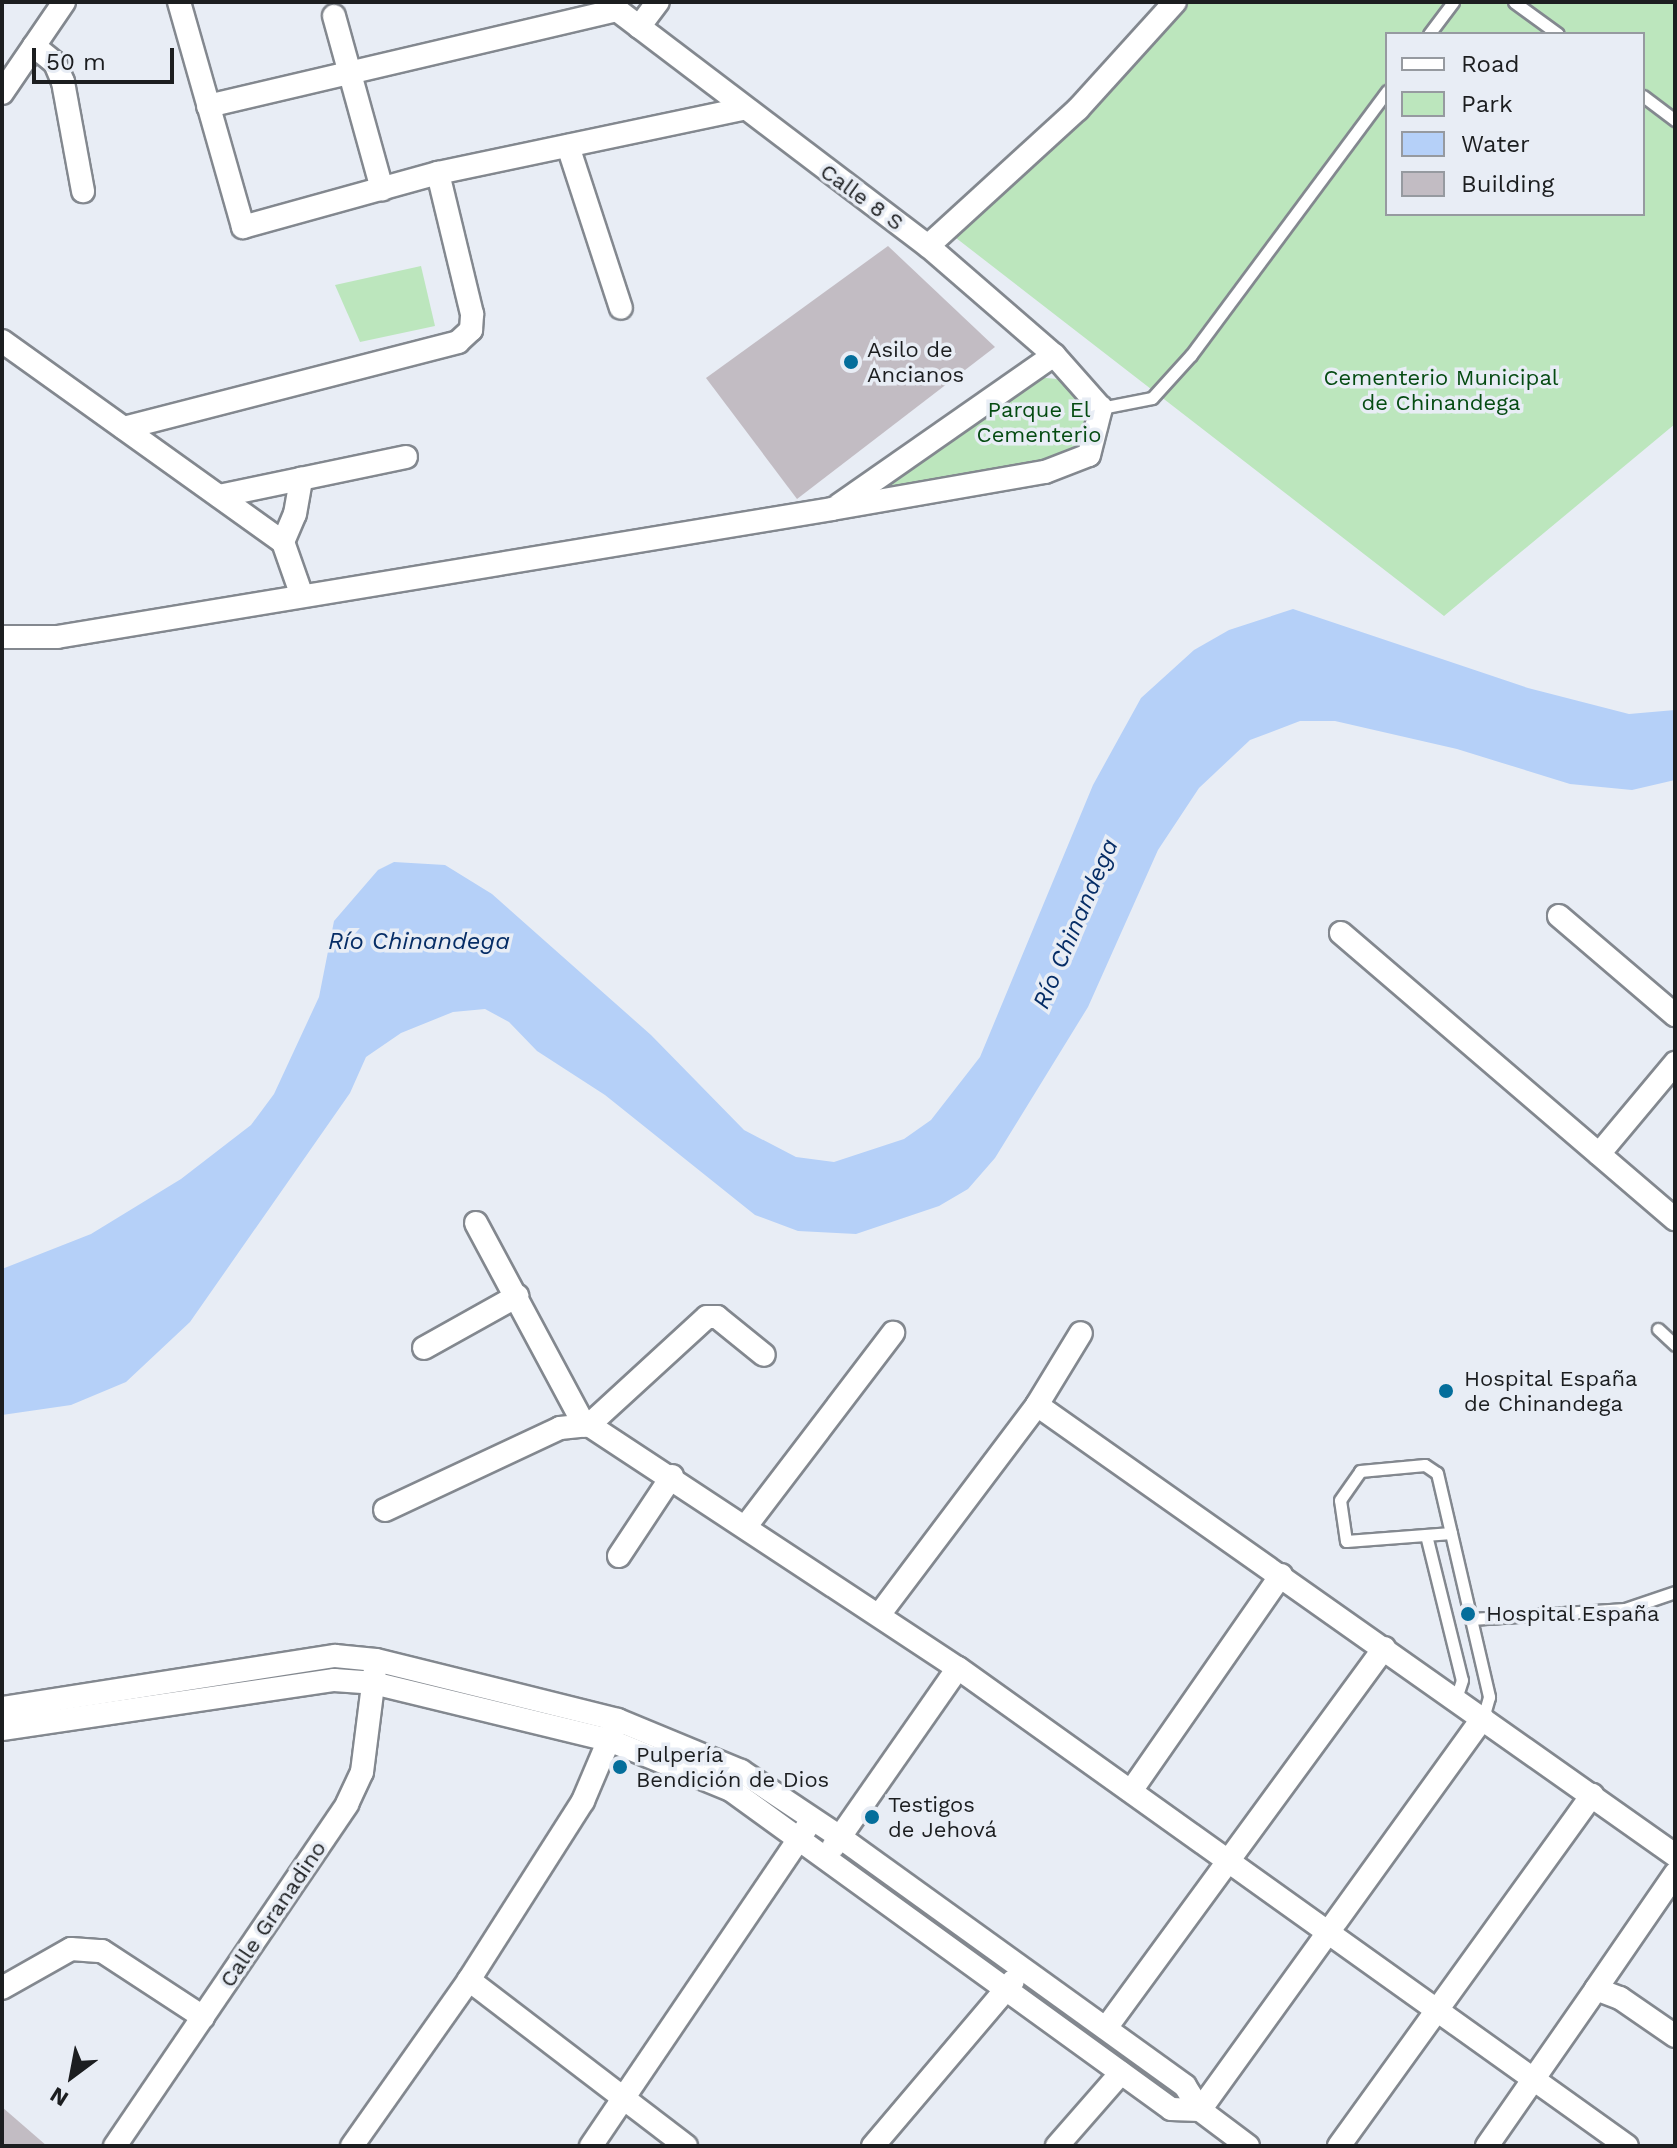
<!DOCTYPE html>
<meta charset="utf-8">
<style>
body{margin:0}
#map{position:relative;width:1677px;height:2148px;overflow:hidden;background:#e8edf5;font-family:"Work Sans",sans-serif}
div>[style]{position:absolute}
.green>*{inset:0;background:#bce6bd}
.water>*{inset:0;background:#b5d0f8}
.building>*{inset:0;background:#c2bcc3}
.roads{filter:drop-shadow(2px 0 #83888f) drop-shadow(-2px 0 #83888f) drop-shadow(0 2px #83888f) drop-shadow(0 -2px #83888f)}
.service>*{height:11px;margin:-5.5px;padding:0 5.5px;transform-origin:5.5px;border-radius:5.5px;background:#fff}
.minor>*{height:22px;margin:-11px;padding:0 11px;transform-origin:11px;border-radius:11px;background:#fff}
.dots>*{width:22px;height:22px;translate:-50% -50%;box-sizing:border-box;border:4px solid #e8edf5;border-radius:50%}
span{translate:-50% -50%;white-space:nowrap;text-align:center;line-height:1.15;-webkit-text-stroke:7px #e8edf5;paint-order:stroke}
.street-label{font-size:22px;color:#1c1e20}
.poi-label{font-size:22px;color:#1c1e20}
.left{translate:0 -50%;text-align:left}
.park-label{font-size:22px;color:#054b12}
.water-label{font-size:24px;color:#062d66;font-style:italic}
.frame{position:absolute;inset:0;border:4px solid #1c1e20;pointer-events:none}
.legend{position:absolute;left:1385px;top:32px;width:260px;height:184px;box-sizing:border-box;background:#e8edf5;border:2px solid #969aa0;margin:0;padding:10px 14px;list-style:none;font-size:24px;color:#1c1e20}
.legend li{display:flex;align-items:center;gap:16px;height:40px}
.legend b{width:40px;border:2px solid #969aa0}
.north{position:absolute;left:32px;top:2036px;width:80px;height:80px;-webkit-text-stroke:6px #e8edf5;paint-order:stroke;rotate:212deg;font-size:22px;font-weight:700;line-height:32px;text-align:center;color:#1c1e20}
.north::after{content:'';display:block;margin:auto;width:28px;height:36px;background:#1c1e20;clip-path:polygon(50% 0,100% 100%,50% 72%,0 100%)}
.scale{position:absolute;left:32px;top:48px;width:142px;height:36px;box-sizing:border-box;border:4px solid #1c1e20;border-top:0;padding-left:10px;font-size:24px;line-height:28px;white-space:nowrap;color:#1c1e20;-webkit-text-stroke:6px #e8edf5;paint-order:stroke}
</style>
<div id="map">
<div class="green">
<div style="clip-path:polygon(evenodd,1180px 2px,1675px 2px,1675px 424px,1444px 616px,947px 231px,1115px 86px,1180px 2px,1387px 34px,1643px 34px,1643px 214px,1387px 214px,1387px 34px)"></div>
<div style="clip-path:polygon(421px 266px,435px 326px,360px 342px,335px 285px)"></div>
<div style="clip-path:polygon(1025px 376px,1057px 379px,1074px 391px,1089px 412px,1080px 447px,1060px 460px,892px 492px,878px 486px)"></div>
</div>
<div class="water">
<div style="clip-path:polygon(1293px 609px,1528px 688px,1629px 714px,1675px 710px,1675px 780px,1632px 790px,1570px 784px,1457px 749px,1335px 721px,1300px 721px,1250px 740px,1199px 788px,1158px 850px,1088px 1007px,995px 1158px,968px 1189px,939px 1206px,856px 1234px,798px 1231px,755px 1215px,605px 1095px,537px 1051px,509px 1022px,485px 1009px,453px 1012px,401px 1033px,366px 1057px,350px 1093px,190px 1322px,126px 1382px,71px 1405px,2px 1415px,2px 1269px,91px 1234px,181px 1179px,251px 1125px,274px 1094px,319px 997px,334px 921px,378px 870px,394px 862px,445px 865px,492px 894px,651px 1035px,744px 1130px,796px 1157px,834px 1162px,904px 1139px,931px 1120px,980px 1057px,1093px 785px,1141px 698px,1194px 650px,1229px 630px)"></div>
</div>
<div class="building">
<div style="clip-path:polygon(888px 246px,995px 347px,797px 499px,706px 378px)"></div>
<div style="clip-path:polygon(2px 2107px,47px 2146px,2px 2146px)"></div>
</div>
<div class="roads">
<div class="service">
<div style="left:1514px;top:2px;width:54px;rotate:36deg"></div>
<div style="left:1429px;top:34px;width:40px;rotate:-53deg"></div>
<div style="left:1643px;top:96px;width:40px;rotate:37deg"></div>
<div style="left:1101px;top:408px;width:52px;rotate:-11.1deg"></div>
<div style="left:1152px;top:398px;width:58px;rotate:-47.8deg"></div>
<div style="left:1191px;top:355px;width:329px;rotate:-53.4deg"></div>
<div style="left:1658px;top:1329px;width:23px;rotate:43deg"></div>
<div style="left:1451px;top:1533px;width:105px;rotate:175.6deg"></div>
<div style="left:1346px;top:1541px;width:41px;rotate:-98.3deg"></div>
<div style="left:1340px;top:1500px;width:35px;rotate:-55deg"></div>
<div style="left:1360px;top:1471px;width:65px;rotate:-5.3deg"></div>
<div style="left:1425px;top:1465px;width:14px;rotate:34deg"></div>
<div style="left:1437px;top:1473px;width:230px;rotate:76.9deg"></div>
<div style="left:1489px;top:1697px;width:22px;rotate:106deg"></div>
<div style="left:1426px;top:1535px;width:149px;rotate:76.1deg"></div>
<div style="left:1462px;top:1680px;width:20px;rotate:108deg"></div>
<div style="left:1471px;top:1619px;width:154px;rotate:-3.7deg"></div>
<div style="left:1625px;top:1609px;width:53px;rotate:-18.8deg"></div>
</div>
<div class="minor">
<div style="left:179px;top:2px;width:234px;rotate:74.1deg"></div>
<div style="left:243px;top:227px;width:202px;rotate:-15.5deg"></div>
<div style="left:438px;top:173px;width:312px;rotate:-11.9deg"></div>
<div style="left:334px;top:16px;width:180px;rotate:74.5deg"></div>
<div style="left:639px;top:27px;width:31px;rotate:-53deg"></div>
<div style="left:34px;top:46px;width:27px;rotate:39deg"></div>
<div style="left:55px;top:63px;width:21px;rotate:67deg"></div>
<div style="left:63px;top:82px;width:111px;rotate:79.6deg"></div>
<div style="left:2px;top:93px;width:110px;rotate:-55.7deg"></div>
<div style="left:208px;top:106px;width:421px;rotate:-13.2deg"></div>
<div style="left:568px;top:146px;width:170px;rotate:71.9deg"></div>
<div style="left:928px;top:246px;width:203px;rotate:-42.4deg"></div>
<div style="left:1078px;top:109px;width:144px;rotate:-47.8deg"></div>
<div style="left:2px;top:341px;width:345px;rotate:35.6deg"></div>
<div style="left:283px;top:542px;width:57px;rotate:70.6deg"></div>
<div style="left:124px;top:428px;width:345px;rotate:-14.4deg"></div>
<div style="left:458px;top:342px;width:18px;rotate:-43deg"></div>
<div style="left:471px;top:330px;width:16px;rotate:-86deg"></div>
<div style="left:472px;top:314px;width:145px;rotate:-103.6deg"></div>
<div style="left:219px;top:496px;width:191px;rotate:-11.8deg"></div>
<div style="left:839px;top:505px;width:262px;rotate:-34.9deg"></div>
<div style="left:283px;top:542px;width:30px;rotate:-67deg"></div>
<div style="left:295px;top:514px;width:36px;rotate:-80deg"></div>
<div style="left:2px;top:637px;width:55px"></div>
<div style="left:57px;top:637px;width:785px;rotate:-9.38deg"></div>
<div style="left:832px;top:509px;width:216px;rotate:-9.9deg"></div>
<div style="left:1045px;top:472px;width:47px;rotate:-21.1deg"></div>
<div style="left:1089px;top:455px;width:49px;rotate:-75.7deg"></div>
<div style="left:1101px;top:408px;width:71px;rotate:-131.6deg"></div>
<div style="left:1054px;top:355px;width:167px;rotate:-139.1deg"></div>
<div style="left:928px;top:246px;width:403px;rotate:-142.8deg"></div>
<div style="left:1559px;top:916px;width:153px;rotate:40.5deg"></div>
<div style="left:1341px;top:933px;width:440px;rotate:40.6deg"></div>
<div style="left:1599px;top:1154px;width:119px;rotate:-50.1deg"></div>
<div style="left:476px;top:1223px;width:230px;rotate:61.8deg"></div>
<div style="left:424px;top:1348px;width:107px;rotate:-29.2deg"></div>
<div style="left:1037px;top:1405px;width:781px;rotate:35.2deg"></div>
<div style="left:589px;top:1425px;width:160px;rotate:-42.5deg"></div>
<div style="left:707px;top:1317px;width:10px"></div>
<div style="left:717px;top:1317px;width:60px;rotate:39deg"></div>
<div style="left:385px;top:1510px;width:193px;rotate:-25.1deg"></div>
<div style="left:560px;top:1428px;width:29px;rotate:-6deg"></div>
<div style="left:589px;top:1425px;width:442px;rotate:33.4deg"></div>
<div style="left:958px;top:1668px;width:822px;rotate:35.55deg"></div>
<div style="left:746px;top:1526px;width:243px;rotate:-52.7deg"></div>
<div style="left:619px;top:1556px;width:96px;rotate:-56.5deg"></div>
<div style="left:879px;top:1615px;width:263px;rotate:-53deg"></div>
<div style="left:1037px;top:1405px;width:84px;rotate:-58.6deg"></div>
<div style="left:2px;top:1708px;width:337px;rotate:-8.9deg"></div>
<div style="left:335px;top:1656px;width:41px;rotate:5.6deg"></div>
<div style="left:376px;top:1660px;width:249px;rotate:13.9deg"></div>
<div style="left:618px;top:1720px;width:133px;rotate:22.5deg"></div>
<div style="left:741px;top:1771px;width:119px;rotate:33.7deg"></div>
<div style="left:840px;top:1837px;width:425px;rotate:35.8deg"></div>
<div style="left:1185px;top:2086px;width:28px;rotate:58deg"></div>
<div style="left:1200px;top:2110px;width:60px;rotate:36.9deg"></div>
<div style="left:2px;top:1729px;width:336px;rotate:-8.4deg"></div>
<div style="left:334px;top:1680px;width:39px;rotate:4deg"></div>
<div style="left:373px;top:1683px;width:243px;rotate:13.6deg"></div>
<div style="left:609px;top:1740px;width:132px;rotate:22.3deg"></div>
<div style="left:731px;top:1790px;width:543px;rotate:35.94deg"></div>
<div style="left:1171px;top:2109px;width:29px;rotate:2deg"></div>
<div style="left:1131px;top:1791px;width:263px;rotate:-55.2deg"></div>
<div style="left:833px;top:1847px;width:218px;rotate:-55.1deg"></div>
<div style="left:469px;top:1980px;width:273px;rotate:37.4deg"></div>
<div style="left:2px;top:1988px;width:79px;rotate:-29.5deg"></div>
<div style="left:71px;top:1949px;width:31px;rotate:4deg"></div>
<div style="left:102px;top:1951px;width:121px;rotate:33.2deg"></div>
<div style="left:1596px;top:1989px;width:140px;rotate:-55.5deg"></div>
<div style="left:1106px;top:2028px;width:471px;rotate:-53.8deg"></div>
<div style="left:1200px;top:2110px;width:483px;rotate:-54.2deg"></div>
<div style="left:115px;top:2146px;width:413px;rotate:-55.8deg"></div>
<div style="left:347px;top:1804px;width:35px;rotate:-65deg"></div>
<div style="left:362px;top:1772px;width:104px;rotate:-82.8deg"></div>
<div style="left:352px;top:2146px;width:203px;rotate:-54.8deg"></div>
<div style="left:469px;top:1980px;width:212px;rotate:-57.5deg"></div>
<div style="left:583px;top:1801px;width:79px;rotate:-67deg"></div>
<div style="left:591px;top:2146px;width:385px;rotate:-55.9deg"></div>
<div style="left:873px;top:2146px;width:216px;rotate:-49.7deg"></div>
<div style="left:1057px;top:2146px;width:97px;rotate:-48.8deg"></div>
<div style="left:1339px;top:2146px;width:433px;rotate:-54.2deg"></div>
<div style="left:1487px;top:2146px;width:191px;rotate:-55.2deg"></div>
<div style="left:1596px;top:1989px;width:26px;rotate:21deg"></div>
<div style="left:1620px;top:1998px;width:67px;rotate:34.6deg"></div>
</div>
</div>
<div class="dots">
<div style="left:851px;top:362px;background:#046e9b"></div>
<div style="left:1446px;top:1391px;background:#046e9b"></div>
<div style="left:1468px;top:1614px;background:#046e9b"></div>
<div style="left:620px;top:1767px;background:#046e9b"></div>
<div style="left:872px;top:1817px;background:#046e9b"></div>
</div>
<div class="street-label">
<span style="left:862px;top:197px;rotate:36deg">Calle 8 S</span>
<span style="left:273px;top:1914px;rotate:-56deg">Calle Granadino</span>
</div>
<div class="poi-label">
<span class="left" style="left:867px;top:362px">Asilo de<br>Ancianos</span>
<span class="left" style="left:1464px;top:1391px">Hospital España<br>de Chinandega</span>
<span class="left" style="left:1486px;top:1614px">Hospital España</span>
<span class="left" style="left:636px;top:1767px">Pulpería<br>Bendición de Dios</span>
<span class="left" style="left:888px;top:1817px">Testigos<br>de Jehová</span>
</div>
<div class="park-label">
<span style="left:1441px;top:390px">Cementerio Municipal<br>de Chinandega</span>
<span style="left:1039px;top:422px">Parque El<br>Cementerio</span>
</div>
<div class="water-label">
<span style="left:1076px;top:924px;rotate:-67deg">Río Chinandega</span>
<span style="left:419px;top:942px">Río Chinandega</span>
</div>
<div class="frame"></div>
<ul class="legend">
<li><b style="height:10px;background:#fff"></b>Road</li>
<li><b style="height:22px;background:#bce6bd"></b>Park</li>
<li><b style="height:22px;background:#b5d0f8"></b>Water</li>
<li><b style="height:22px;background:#c2bcc3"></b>Building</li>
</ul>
<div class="north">N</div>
<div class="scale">50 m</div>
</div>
